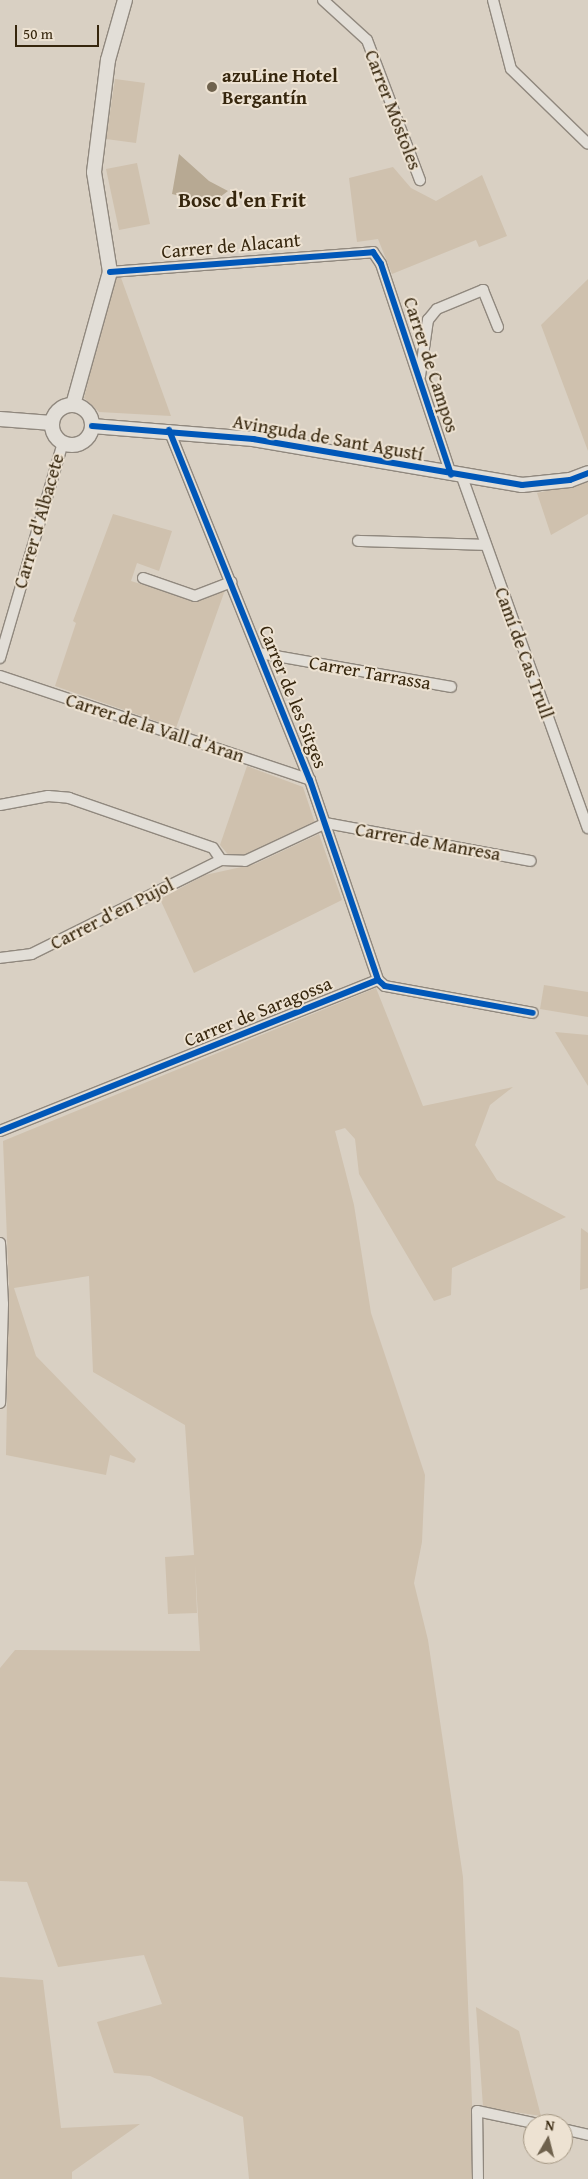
<!DOCTYPE html>
<meta charset="utf-8">
<style>
body{margin:0}
#map{position:relative;width:588px;height:2179px;overflow:hidden;background:#d9d0c3;font-family:"Gentium Book Plus",serif}
div>[style]{position:absolute}
.green>*{inset:0;background:#cfc1ae}
.water>*{inset:0;background:#b7a993}
.roads{filter:drop-shadow(1px 0 #90887e) drop-shadow(-1px 0 #90887e) drop-shadow(0 1px #90887e) drop-shadow(0 -1px #90887e)}
.street>*{height:10px;margin:-5px;padding:0 5px;transform-origin:5px;border-radius:5px;background:#e2ded7}
.secondary>*{height:14px;margin:-7px;padding:0 7px;transform-origin:7px;border-radius:7px;background:#e2ded7}
.secondary>.ring{margin:-7px;padding:0;box-sizing:content-box;background:none;border:14px solid #e2ded7;border-radius:50%}
.cycleway>*{height:6px;margin:-3px;padding:0 3px;transform-origin:3px;border-radius:3px;background:#0057b8}
.dots>*{width:14px;height:14px;translate:-50% -50%;box-sizing:border-box;border:2px solid #ede2d2;border-radius:50%}
span{translate:-50% -50%;white-space:nowrap;text-align:center;line-height:1.15;-webkit-text-stroke:4px #ede2d2;paint-order:stroke}
.poi-label{font-size:19px;color:#36260d;font-weight:700}
.left{translate:0 -50%;text-align:left}
.street-label{font-size:19px;color:#36260d}
.quarter-label{font-size:21px;color:#36260d;font-weight:700}
.north{position:absolute;left:523px;top:2114px;width:50px;height:50px;box-sizing:border-box;background:#ede2d2;border:1px solid #a49783;border-radius:50%;rotate:8deg;font-size:14px;font-weight:700;line-height:20px;text-align:center;color:#36260d}
.north::after{content:'';display:block;margin:auto;width:18px;height:22px;background:#6f624d;clip-path:polygon(50% 0,100% 100%,50% 72%,0 100%)}
.scale{position:absolute;left:15px;top:25px;width:84px;height:22px;box-sizing:border-box;border:2px solid #36260d;border-top:0;padding-left:6px;font-size:15px;line-height:18px;white-space:nowrap;color:#36260d;-webkit-text-stroke:4px #ede2d2;paint-order:stroke}
</style>
<div id="map">
<div class="green">
<div style="clip-path:polygon(115px 79px,145px 83px,136px 143px,106px 139px)"></div>
<div style="clip-path:polygon(137px 163px,150px 224px,119px 230px,106px 169px)"></div>
<div style="clip-path:polygon(393px 167px,411px 188px,436px 201px,482px 175px,507px 236px,479px 247px,476px 240px,392px 274px,378px 239px,357px 242px,349px 178px)"></div>
<div style="clip-path:polygon(120px 275px,171px 416px,99px 412px,84px 398px,114px 277px)"></div>
<div style="clip-path:polygon(588px 279px,588px 451px,541px 325px)"></div>
<div style="clip-path:polygon(588px 482px,588px 514px,551px 535px,537px 493px)"></div>
<div style="clip-path:polygon(113px 514px,172px 531px,159px 571px,137px 563px,131px 581px,196px 601px,225px 590px,176px 728px,55px 686px,76px 623px,73px 621px)"></div>
<div style="clip-path:polygon(247px 766px,303px 787px,315px 823px,244px 857px,231px 858px,220px 845px)"></div>
<div style="clip-path:polygon(319px 834px,342px 900px,194px 973px,160px 899px,205px 875px,255px 864px)"></div>
<div style="clip-path:polygon(544px 985px,588px 992px,588px 1017px,540px 1009px)"></div>
<div style="clip-path:polygon(376px 988px,423px 1106px,513px 1087px,490px 1105px,475px 1145px,497px 1180px,566px 1217px,452px 1268px,451px 1295px,434px 1301px,359px 1174px,355px 1139px,345px 1128px,335px 1131px,354px 1205px,371px 1313px,425px 1475px,422px 1542px,414px 1583px,428px 1640px,463px 1877px,475px 2179px,249px 2179px,243px 2117px,150px 2076px,114px 2073px,97px 2022px,162px 2004px,144px 1955px,58px 1967px,27px 1882px,0 1881px,0 1668px,15px 1650px,200px 1651px,195px 1565px,197px 1613px,168px 1614px,165px 1557px,194px 1555px,185px 1425px,93px 1372px,89px 1276px,14px 1288px,36px 1356px,136px 1459px,134px 1463px,110px 1455px,106px 1475px,6px 1455px,9px 1288px,3px 1141px)"></div>
<div style="clip-path:polygon(555px 1032px,588px 1035px,588px 1086px)"></div>
<div style="clip-path:polygon(581px 1228px,588px 1233px,588px 1288px,580px 1290px)"></div>
<div style="clip-path:polygon(0 1977px,43px 1980px,61px 2128px,140px 2124px,72px 2172px,72px 2179px,0 2179px)"></div>
<div style="clip-path:polygon(476px 2007px,519px 2031px,541px 2116px,483px 2107px)"></div>
</div>
<div class="water">
<div style="clip-path:polygon(179px 154px,209px 181px,228px 191px,212px 203px,172px 194px)"></div>
</div>
<div class="roads">
<div class="street">
<div style="left:323px;top:0;width:59px;rotate:42.3deg"></div>
<div style="left:367px;top:40px;width:150px;rotate:69.3deg"></div>
<div style="left:493px;top:0;width:71px;rotate:75.4deg"></div>
<div style="left:511px;top:69px;width:107px;rotate:44.2deg"></div>
<div style="left:110px;top:272px;width:264px;rotate:-4.3deg"></div>
<div style="left:373px;top:252px;width:14px;rotate:56deg"></div>
<div style="left:381px;top:264px;width:222px;rotate:71.6deg"></div>
<div style="left:420px;top:376px;width:57px;rotate:-81.9deg"></div>
<div style="left:428px;top:320px;width:14px;rotate:-51deg"></div>
<div style="left:437px;top:309px;width:50px;rotate:-22.4deg"></div>
<div style="left:483px;top:290px;width:40px;rotate:68deg"></div>
<div style="left:169px;top:430px;width:377px;rotate:68.1deg"></div>
<div style="left:310px;top:780px;width:211px;rotate:71.2deg"></div>
<div style="left:462px;top:477px;width:373px;rotate:70.3deg"></div>
<div style="left:358px;top:541px;width:126px;rotate:1.8deg"></div>
<div style="left:143px;top:578px;width:55px;rotate:19.1deg"></div>
<div style="left:195px;top:596px;width:39px;rotate:-21deg"></div>
<div style="left:259px;top:653px;width:195px;rotate:10deg"></div>
<div style="left:0;top:658px;width:224px;rotate:-73.7deg"></div>
<div style="left:0;top:676px;width:327px;rotate:18.5deg"></div>
<div style="left:0;top:805px;width:49px;rotate:-10.6deg"></div>
<div style="left:48px;top:796px;width:21px;rotate:5deg"></div>
<div style="left:69px;top:798px;width:152px;rotate:19.1deg"></div>
<div style="left:213px;top:848px;width:14px;rotate:56deg"></div>
<div style="left:221px;top:860px;width:211px;rotate:153.6deg"></div>
<div style="left:32px;top:954px;width:32px;rotate:173deg"></div>
<div style="left:221px;top:860px;width:24px;rotate:2deg"></div>
<div style="left:245px;top:861px;width:89px;rotate:-25.1deg"></div>
<div style="left:326px;top:823px;width:208px;rotate:10.5deg"></div>
<div style="left:0;top:1131px;width:407px;rotate:-21.8deg"></div>
<div style="left:378px;top:980px;width:9px;rotate:41deg"></div>
<div style="left:385px;top:986px;width:150px;rotate:10.3deg"></div>
<div style="left:0;top:1243px;width:61px;rotate:87.2deg"></div>
<div style="left:3px;top:1304px;width:99px;rotate:91.7deg"></div>
<div style="left:563px;top:2129px;width:26px;rotate:13deg"></div>
<div style="left:478px;top:2179px;width:68px;rotate:-90.8deg"></div>
<div style="left:477px;top:2111px;width:62px;rotate:12deg"></div>
</div>
<div class="secondary">
<div style="left:73px;top:405px;width:138px;rotate:-74.5deg"></div>
<div style="left:110px;top:272px;width:101px;rotate:-99.1deg"></div>
<div style="left:94px;top:172px;width:113px;rotate:-82.9deg"></div>
<div style="left:108px;top:60px;width:62px;rotate:-74.2deg"></div>
<div class="ring" style="left:52px;top:405px;width:26px;height:26px"></div>
<div style="left:0;top:419px;width:52px;rotate:4.4deg"></div>
<div style="left:92px;top:426px;width:162px;rotate:4.6deg"></div>
<div style="left:253px;top:439px;width:273px;rotate:9.7deg"></div>
<div style="left:522px;top:485px;width:48px;rotate:-5.9deg"></div>
<div style="left:570px;top:480px;width:19px;rotate:-21deg"></div>
</div>
</div>
<div class="cycleway">
<div style="left:110px;top:272px;width:264px;rotate:-4.3deg"></div>
<div style="left:373px;top:252px;width:14px;rotate:56deg"></div>
<div style="left:381px;top:264px;width:222px;rotate:71.6deg"></div>
<div style="left:92px;top:426px;width:162px;rotate:4.6deg"></div>
<div style="left:253px;top:439px;width:273px;rotate:9.7deg"></div>
<div style="left:522px;top:485px;width:48px;rotate:-5.9deg"></div>
<div style="left:570px;top:480px;width:19px;rotate:-21deg"></div>
<div style="left:169px;top:430px;width:377px;rotate:68.1deg"></div>
<div style="left:310px;top:780px;width:211px;rotate:71.2deg"></div>
<div style="left:0;top:1131px;width:407px;rotate:-21.8deg"></div>
<div style="left:378px;top:980px;width:9px;rotate:41deg"></div>
<div style="left:385px;top:986px;width:150px;rotate:10.3deg"></div>
</div>
<div class="dots">
<div style="left:212px;top:87px;background:#6f624d"></div>
</div>
<div class="poi-label">
<span class="left" style="left:222px;top:87px">azuLine Hotel<br>Bergantín</span>
</div>
<div class="street-label">
<span style="left:393px;top:110px;rotate:69deg">Carrer Móstoles</span>
<span style="left:231px;top:246px;rotate:-5deg">Carrer de Alacant</span>
<span style="left:431px;top:365px;rotate:72deg">Carrer de Campos</span>
<span style="left:328px;top:438px;rotate:10deg">Avinguda de Sant Agustí</span>
<span style="left:39px;top:521px;rotate:-74deg">Carrer d'Albacete</span>
<span style="left:524px;top:653px;rotate:70deg">Camí de Cas Trull</span>
<span style="left:370px;top:673px;rotate:10deg">Carrer Tarrassa</span>
<span style="left:293px;top:697px;rotate:68deg">Carrer de les Sitges</span>
<span style="left:155px;top:728px;rotate:18deg">Carrer de la Vall d'Aran</span>
<span style="left:428px;top:842px;rotate:10deg">Carrer de Manresa</span>
<span style="left:112px;top:914px;rotate:-27deg">Carrer d'en Pujol</span>
<span style="left:258px;top:1012px;rotate:-22deg">Carrer de Saragossa</span>
</div>
<div class="quarter-label">
<span style="left:242px;top:200px">Bosc d'en Frit</span>
</div>
<div class="north">N</div>
<div class="scale">50 m</div>
</div>
